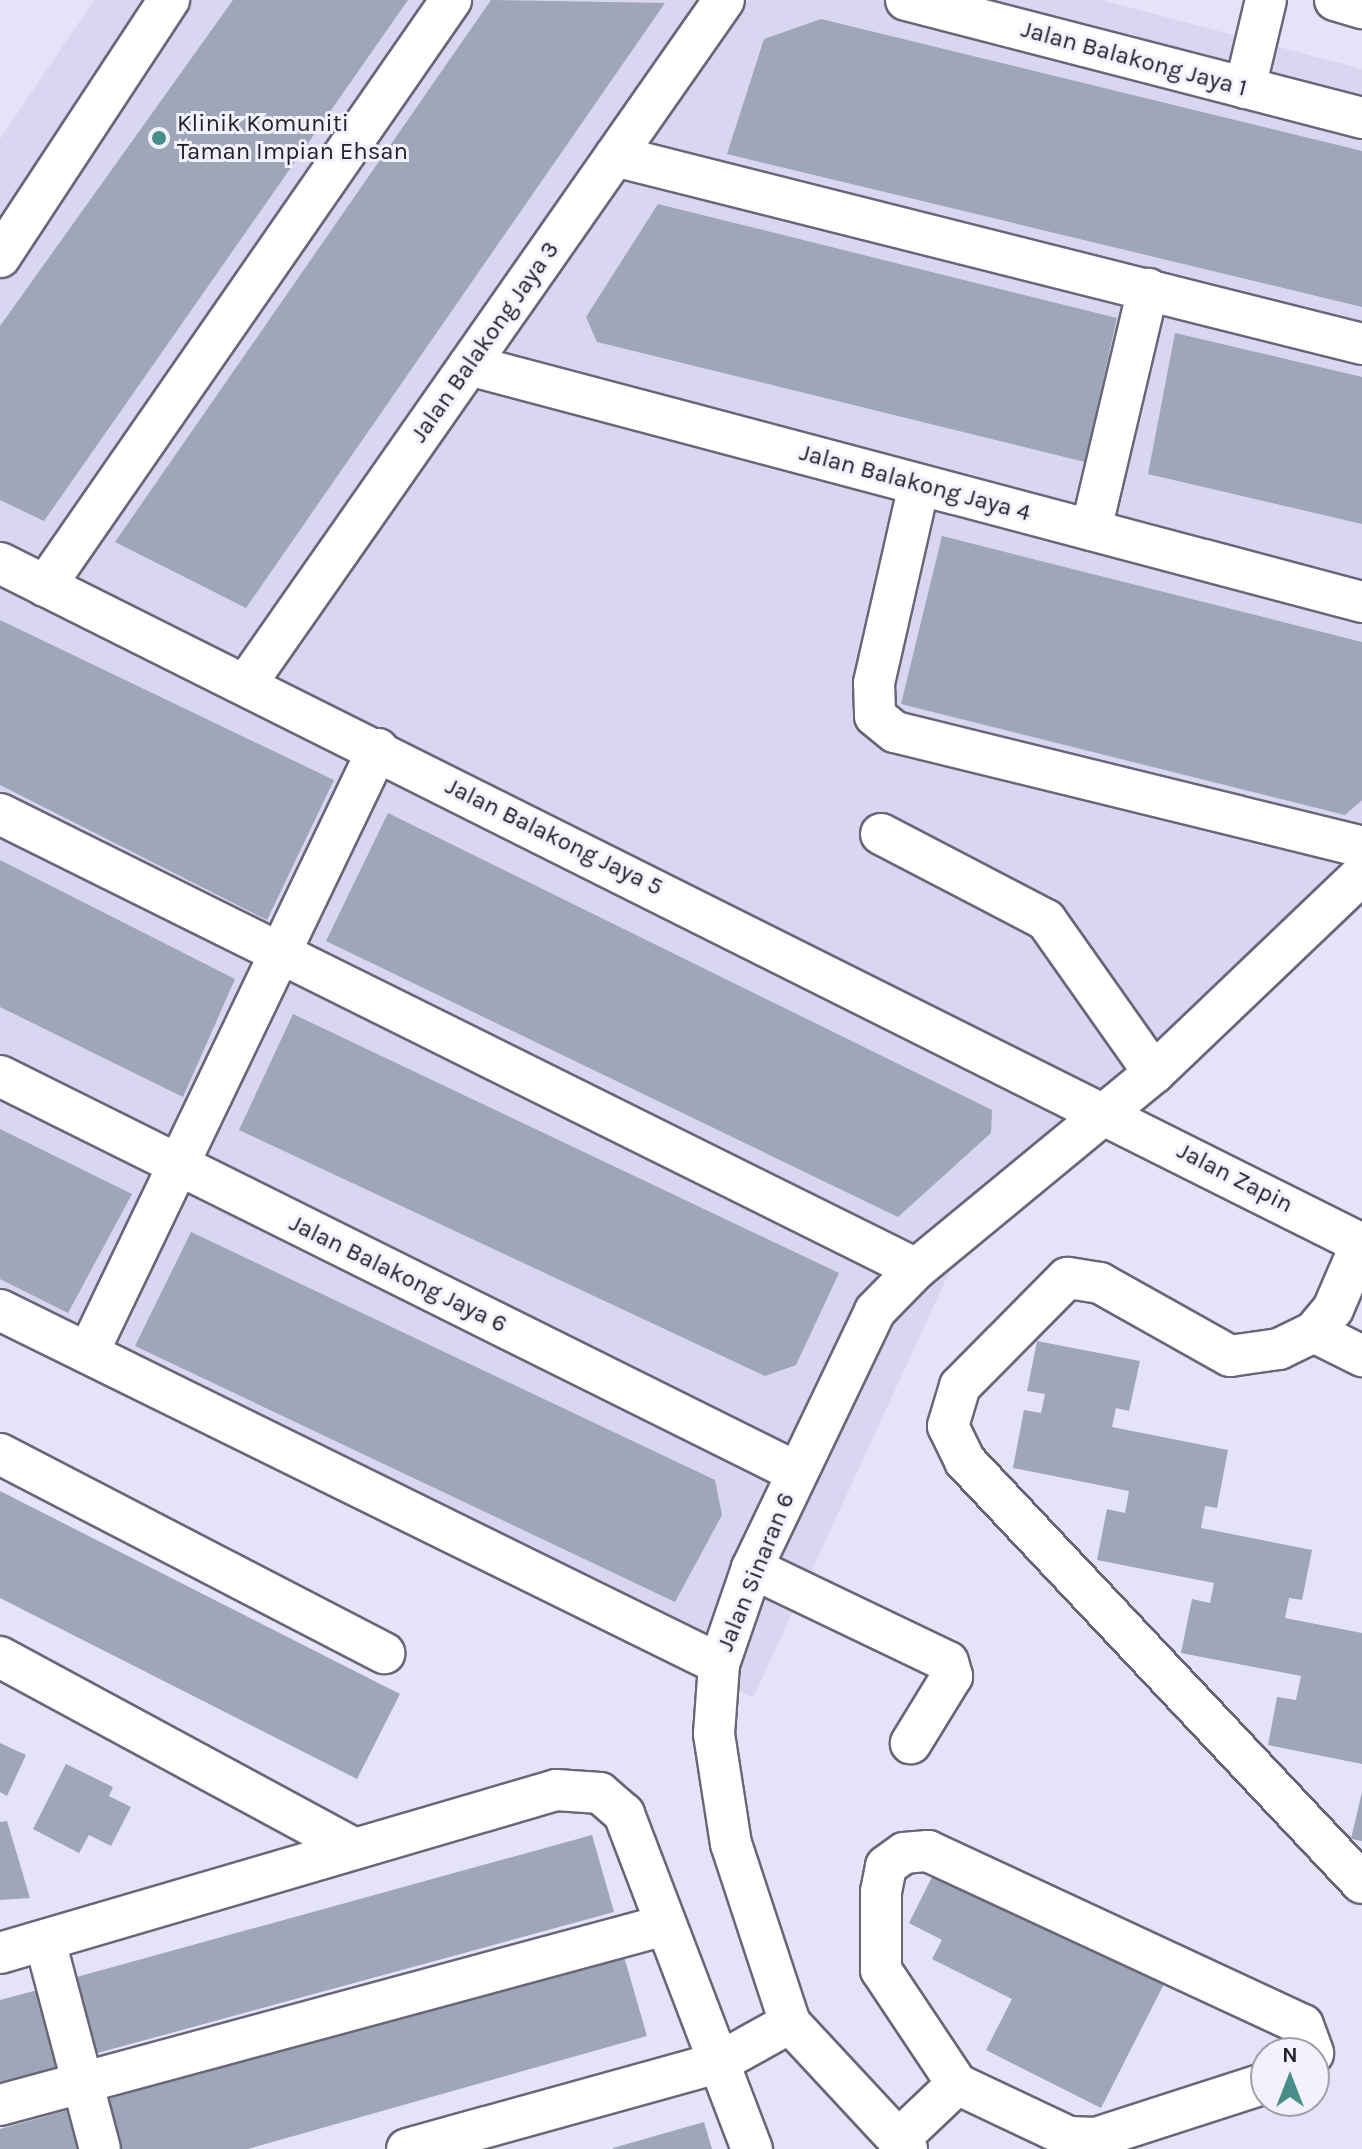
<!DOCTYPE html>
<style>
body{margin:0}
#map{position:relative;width:1362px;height:2149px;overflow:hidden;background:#e5e3f8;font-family:Karla,sans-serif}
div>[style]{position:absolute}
.built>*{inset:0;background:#d8d6f1}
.building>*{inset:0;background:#9fa6b8}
.roads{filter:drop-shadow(2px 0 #686778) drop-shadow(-2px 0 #686778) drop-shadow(0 2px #686778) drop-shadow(0 -2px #686778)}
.minor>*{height:40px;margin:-20px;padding:0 20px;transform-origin:20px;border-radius:20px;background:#fff}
.dots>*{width:22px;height:22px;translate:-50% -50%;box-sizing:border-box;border:4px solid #f2f2fe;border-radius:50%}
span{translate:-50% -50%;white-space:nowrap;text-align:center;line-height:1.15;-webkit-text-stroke:6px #f2f2fe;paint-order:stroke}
.street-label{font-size:24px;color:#232229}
.poi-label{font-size:24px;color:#232229}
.left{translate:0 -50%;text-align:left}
.north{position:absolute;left:1250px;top:2037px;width:80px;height:80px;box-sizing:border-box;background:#f2f2fe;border:2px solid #9f9fa9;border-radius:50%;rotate:0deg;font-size:22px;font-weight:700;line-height:32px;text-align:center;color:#232229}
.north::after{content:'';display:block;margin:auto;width:28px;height:36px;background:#478e8a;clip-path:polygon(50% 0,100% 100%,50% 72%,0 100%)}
</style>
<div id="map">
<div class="built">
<div style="clip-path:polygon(94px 0,1101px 0,1362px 69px,1362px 907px,1114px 1135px,959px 1251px,753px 1698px,0 1319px,0 139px)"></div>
</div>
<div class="building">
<div style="clip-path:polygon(233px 0,408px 0,44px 521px,0 500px,0 326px)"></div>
<div style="clip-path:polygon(491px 0,665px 3px,246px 608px,115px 542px)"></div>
<div style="clip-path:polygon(821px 19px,1362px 151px,1362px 307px,727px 154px,764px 39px)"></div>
<div style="clip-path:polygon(658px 204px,1117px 318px,1085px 462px,597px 342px,586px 317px)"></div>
<div style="clip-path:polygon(1175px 333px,1362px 377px,1362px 524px,1148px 474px)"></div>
<div style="clip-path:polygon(942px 536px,1362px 642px,1362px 800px,1345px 815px,901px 704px)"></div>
<div style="clip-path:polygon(0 620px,334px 780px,267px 920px,0 785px)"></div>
<div style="clip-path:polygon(388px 813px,992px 1110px,991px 1133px,898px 1217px,326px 941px)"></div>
<div style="clip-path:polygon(0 860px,235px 979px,183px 1097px,0 1007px)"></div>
<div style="clip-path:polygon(293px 1014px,839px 1273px,796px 1365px,765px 1376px,239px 1130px)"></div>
<div style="clip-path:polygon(0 1129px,132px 1194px,68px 1313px,0 1279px)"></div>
<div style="clip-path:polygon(191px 1232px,715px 1480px,722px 1515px,675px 1602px,135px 1346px)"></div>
<div style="clip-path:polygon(1037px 1341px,1140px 1361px,1129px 1411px,1116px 1408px,1112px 1427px,1228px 1450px,1217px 1508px,1205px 1506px,1201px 1528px,1312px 1550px,1302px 1600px,1289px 1598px,1285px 1618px,1362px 1633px,1362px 1764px,1268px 1745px,1277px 1697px,1296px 1700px,1301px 1676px,1181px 1653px,1192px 1599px,1210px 1603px,1214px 1583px,1097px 1560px,1107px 1509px,1125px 1513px,1129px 1491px,1013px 1468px,1024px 1410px,1041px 1413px,1045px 1394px,1027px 1391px)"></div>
<div style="clip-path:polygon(0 1491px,400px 1694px,357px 1779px,0 1598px)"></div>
<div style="clip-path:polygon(0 1743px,26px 1755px,7px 1796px,0 1792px)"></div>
<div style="clip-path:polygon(66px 1764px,113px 1787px,109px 1796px,131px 1807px,111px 1846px,89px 1835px,79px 1853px,33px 1829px)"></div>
<div style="clip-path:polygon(1362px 1792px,1362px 1841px,1351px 1839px)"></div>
<div style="clip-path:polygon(7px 1821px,30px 1898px,0 1900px,0 1822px)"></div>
<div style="clip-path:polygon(592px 1835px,614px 1912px,94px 2054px,73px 1978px)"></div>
<div style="clip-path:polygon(936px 1869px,1164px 1984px,1101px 2108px,986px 2050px,1012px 1999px,932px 1959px,942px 1940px,909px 1923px)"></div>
<div style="clip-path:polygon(623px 1953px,647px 2036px,248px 2149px,122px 2149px,107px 2099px)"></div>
<div style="clip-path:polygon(45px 1988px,70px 2080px,0 2099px,0 2000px)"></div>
<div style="clip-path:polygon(75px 2108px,87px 2149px,0 2149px,0 2129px)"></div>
<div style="clip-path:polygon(704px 2122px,712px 2149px,613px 2149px,613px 2148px)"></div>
</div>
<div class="roads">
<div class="minor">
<div style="left:906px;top:0;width:471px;rotate:14.5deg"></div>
<div style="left:1335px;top:0;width:28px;rotate:17deg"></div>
<div style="left:1245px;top:88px;width:90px;rotate:-76.6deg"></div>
<div style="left:615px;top:156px;width:770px;rotate:14.13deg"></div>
<div style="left:0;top:257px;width:308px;rotate:-56.7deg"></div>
<div style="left:469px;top:365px;width:924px;rotate:14.86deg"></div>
<div style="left:919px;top:485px;width:203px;rotate:102.8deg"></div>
<div style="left:874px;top:683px;width:33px;rotate:88deg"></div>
<div style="left:875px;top:716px;width:26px;rotate:39deg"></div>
<div style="left:895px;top:732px;width:481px;rotate:13.8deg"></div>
<div style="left:1091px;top:530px;width:248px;rotate:-76.7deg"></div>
<div style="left:0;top:563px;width:1523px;rotate:26.57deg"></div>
<div style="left:45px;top:586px;width:713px;rotate:-55.28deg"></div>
<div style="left:246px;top:684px;width:834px;rotate:-55.05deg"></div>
<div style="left:0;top:814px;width:1023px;rotate:26.41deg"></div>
<div style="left:881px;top:834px;width:186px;rotate:27.5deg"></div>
<div style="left:1046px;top:920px;width:187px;rotate:54.8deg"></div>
<div style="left:0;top:1076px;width:889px;rotate:26.45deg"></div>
<div style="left:1361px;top:1244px;width:71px;rotate:113.3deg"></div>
<div style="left:1333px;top:1309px;width:30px;rotate:130deg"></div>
<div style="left:1314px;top:1332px;width:39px;rotate:154deg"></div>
<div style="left:1279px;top:1349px;width:49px;rotate:171.9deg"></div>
<div style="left:1230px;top:1356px;width:149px;rotate:-150.7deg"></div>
<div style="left:1100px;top:1283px;width:33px;rotate:-171deg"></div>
<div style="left:1067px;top:1278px;width:152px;rotate:134.7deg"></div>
<div style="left:960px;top:1386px;width:42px;rotate:106.7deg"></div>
<div style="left:948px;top:1426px;width:39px;rotate:64deg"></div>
<div style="left:965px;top:1461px;width:579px;rotate:46.75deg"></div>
<div style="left:0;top:1310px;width:801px;rotate:26.21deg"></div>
<div style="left:1314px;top:1332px;width:54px;rotate:26.6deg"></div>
<div style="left:88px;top:1353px;width:670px;rotate:-64.35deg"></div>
<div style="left:0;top:1454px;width:433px;rotate:27.4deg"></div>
<div style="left:752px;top:1568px;width:217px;rotate:25.6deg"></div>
<div style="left:948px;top:1662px;width:15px;rotate:74deg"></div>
<div style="left:952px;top:1676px;width:79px;rotate:121.5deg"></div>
<div style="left:0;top:1657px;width:399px;rotate:28.4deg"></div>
<div style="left:45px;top:1941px;width:215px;rotate:75.2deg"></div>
<div style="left:0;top:1953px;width:579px;rotate:-16.34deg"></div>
<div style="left:556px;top:1790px;width:44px;rotate:3.9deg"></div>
<div style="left:600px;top:1793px;width:32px;rotate:41deg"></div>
<div style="left:624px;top:1814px;width:359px;rotate:69.1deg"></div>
<div style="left:1266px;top:2083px;width:179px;rotate:162.1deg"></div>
<div style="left:1096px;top:2138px;width:27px;rotate:-178deg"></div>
<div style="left:1069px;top:2137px;width:124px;rotate:-154.7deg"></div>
<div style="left:957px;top:2084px;width:137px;rotate:-123.7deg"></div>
<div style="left:881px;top:1970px;width:78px;rotate:-90deg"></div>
<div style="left:881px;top:1892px;width:26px;rotate:-79deg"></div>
<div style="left:886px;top:1866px;width:22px;rotate:-36deg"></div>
<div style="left:904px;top:1853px;width:24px;rotate:-5deg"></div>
<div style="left:928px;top:1851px;width:413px;rotate:24.9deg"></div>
<div style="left:1303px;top:2025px;width:30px;rotate:70deg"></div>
<div style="left:0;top:2105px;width:689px;rotate:-15.15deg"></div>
<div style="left:898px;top:2140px;width:81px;rotate:-43.5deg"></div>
<div style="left:407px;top:2149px;width:323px;rotate:-15.5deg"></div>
<div style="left:718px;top:2063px;width:82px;rotate:-29.1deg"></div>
<div style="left:907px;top:2149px;width:172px;rotate:-132.9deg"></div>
<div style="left:790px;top:2023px;width:188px;rotate:-108.2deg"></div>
<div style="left:731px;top:1844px;width:111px;rotate:-98.8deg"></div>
<div style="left:714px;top:1734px;width:70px;rotate:-85.9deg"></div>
<div style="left:719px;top:1664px;width:102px;rotate:-71deg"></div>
<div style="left:752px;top:1568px;width:285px;rotate:-64.4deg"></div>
<div style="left:875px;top:1311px;width:59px;rotate:-45.7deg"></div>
<div style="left:916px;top:1269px;width:308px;rotate:-39.5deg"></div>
<div style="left:1154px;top:1073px;width:288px;rotate:-43.7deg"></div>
</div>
</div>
<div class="dots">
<div style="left:159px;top:138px;background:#478e8a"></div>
</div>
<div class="street-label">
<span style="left:1134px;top:59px;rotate:15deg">Jalan Balakong Jaya 1</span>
<span style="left:485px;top:342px;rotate:-55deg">Jalan Balakong Jaya 3</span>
<span style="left:915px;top:483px;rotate:15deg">Jalan Balakong Jaya 4</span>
<span style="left:554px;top:837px;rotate:26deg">Jalan Balakong Jaya 5</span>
<span style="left:1235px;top:1178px;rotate:27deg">Jalan Zapin</span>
<span style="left:398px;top:1274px;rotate:26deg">Jalan Balakong Jaya 6</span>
<span style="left:756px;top:1572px;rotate:-68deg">Jalan Sinaran 6</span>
</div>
<div class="poi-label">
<span class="left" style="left:177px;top:138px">Klinik Komuniti<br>Taman Impian Ehsan</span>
</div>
<div class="north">N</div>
</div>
